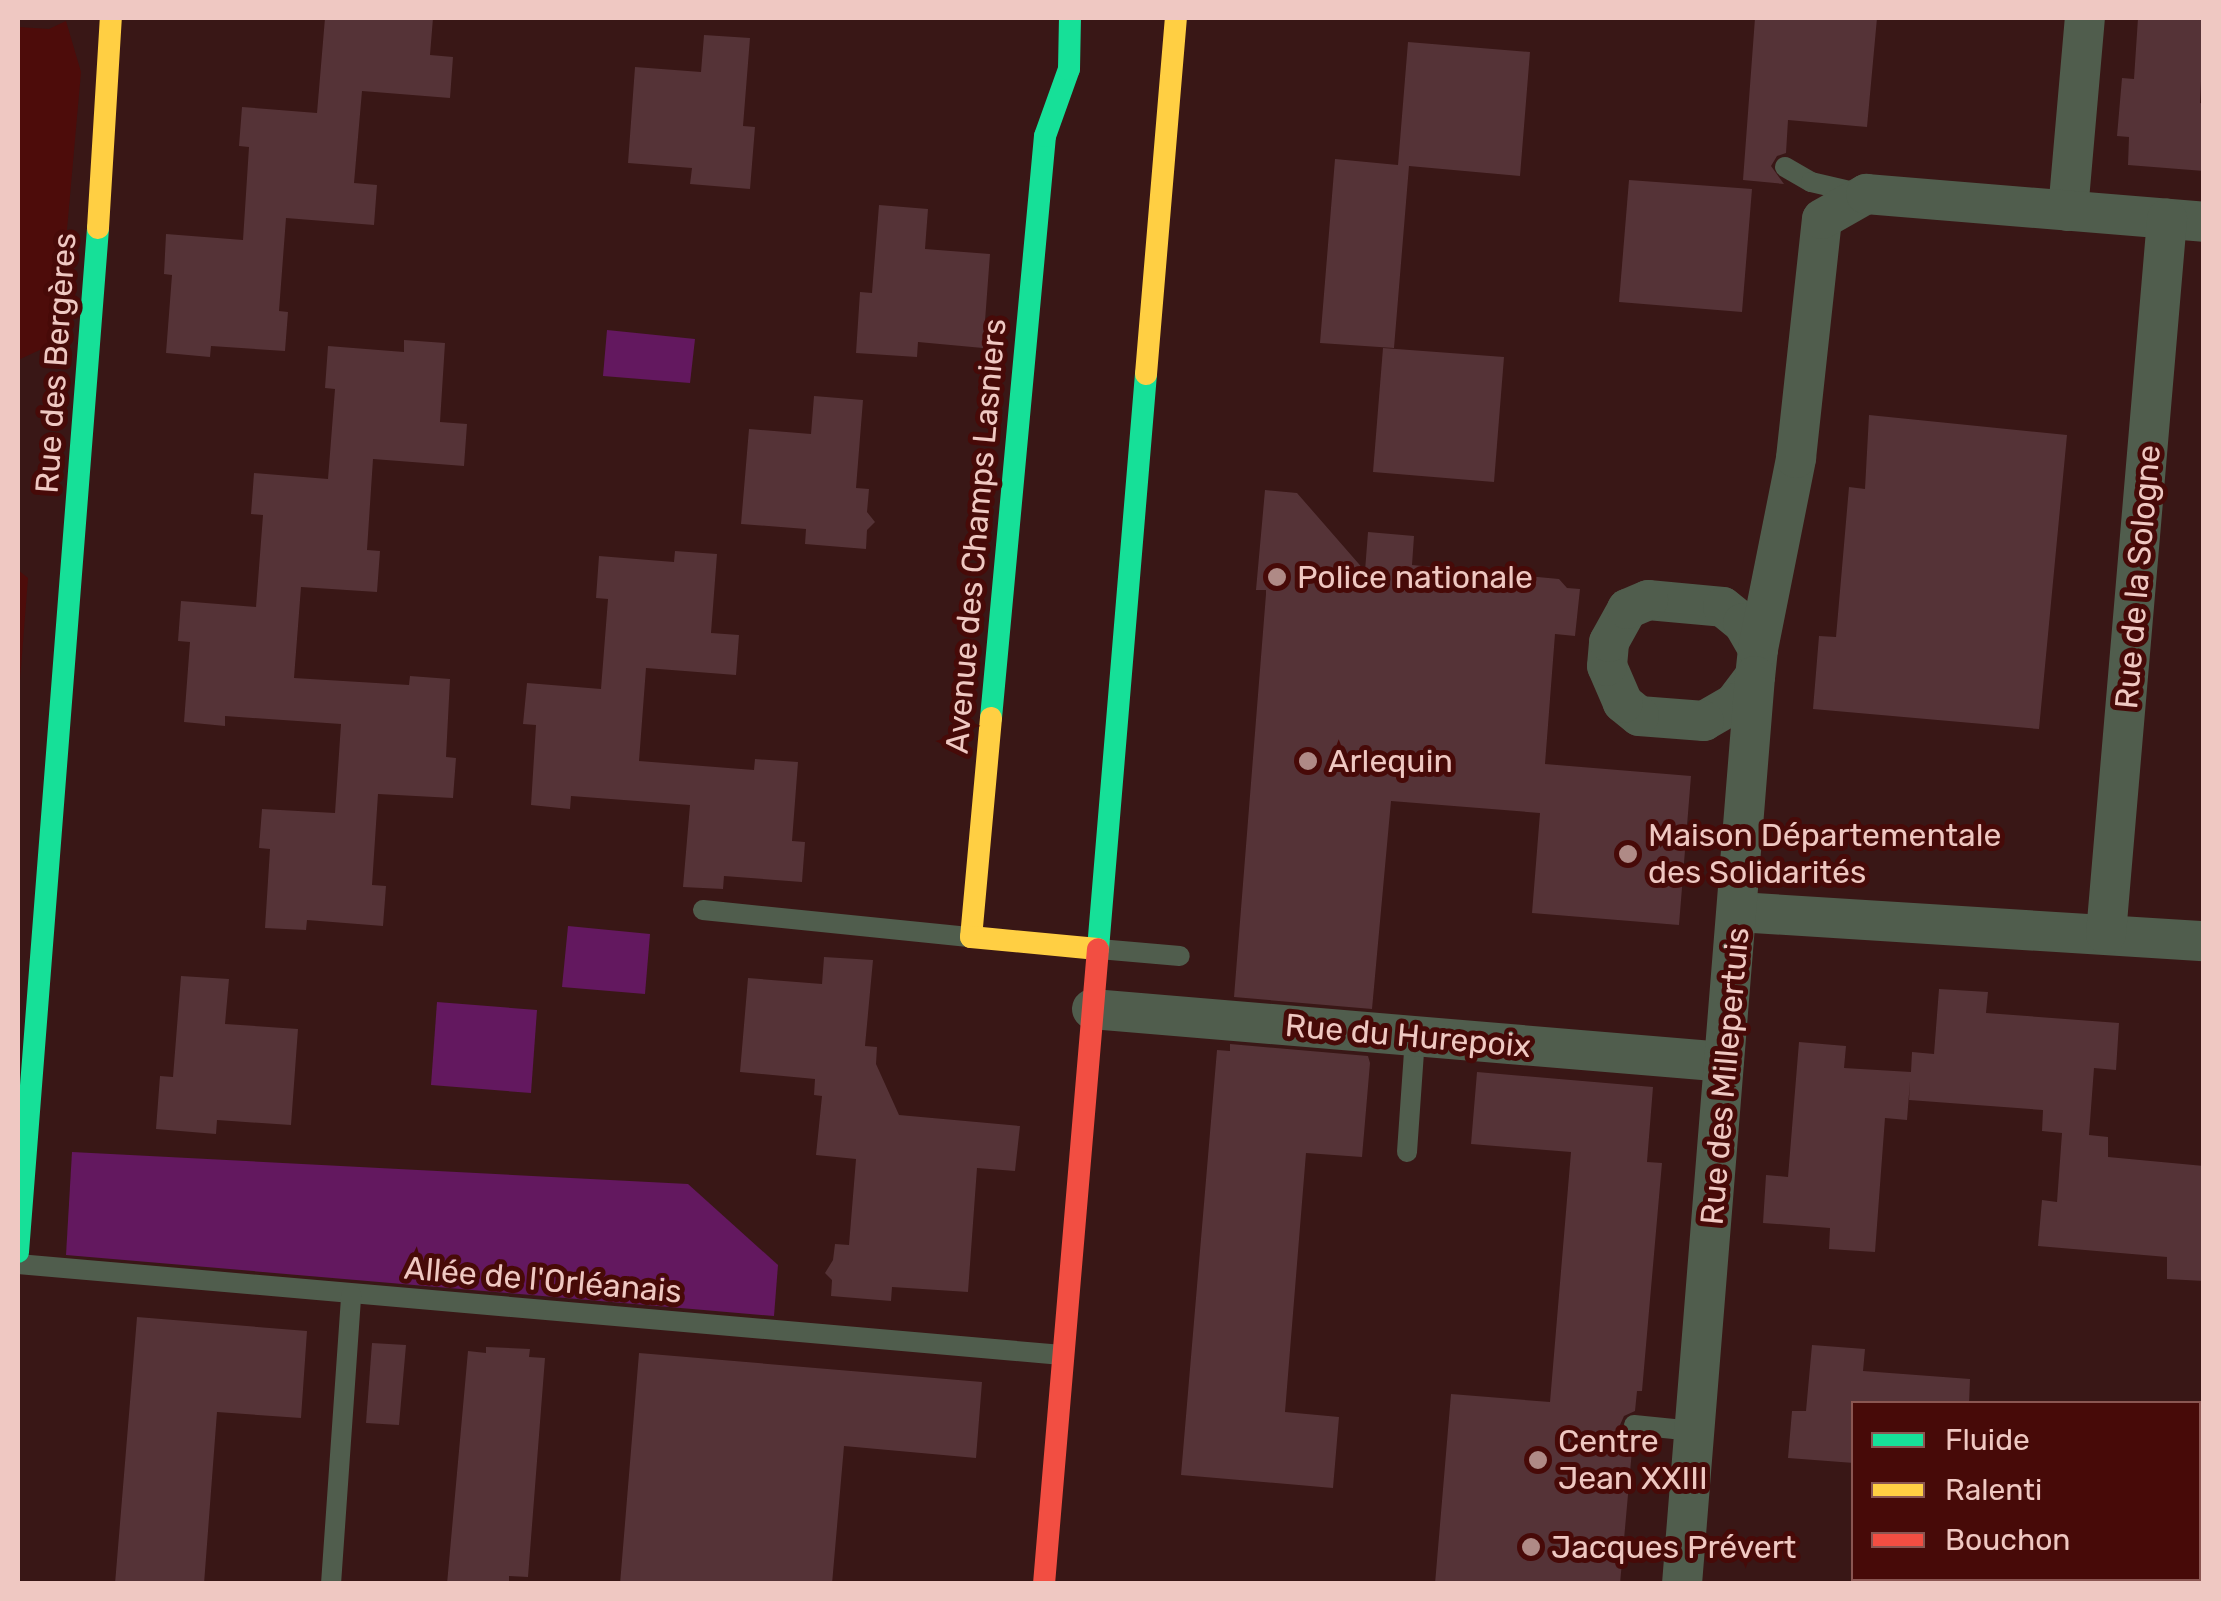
<!DOCTYPE html>
<meta charset="utf-8">
<style>
body{margin:0}
#map{position:relative;width:2221px;height:1601px;overflow:hidden;background:#391716;font-family:Rubik,sans-serif}
div>[style]{position:absolute}
.built>*{inset:0;background:#4d0c0a}
.green>*{inset:0;background:#63185f}
.building>*{inset:0;background:#553337}
.lane>*{height:20px;margin:-10px;padding:0 10px;transform-origin:10px;border-radius:10px;background:#505d4d}
.street>*{height:40px;margin:-20px;padding:0 20px;transform-origin:20px;border-radius:20px;background:#505d4d}
.fast>*{height:22px;margin:-11px;padding:0 11px;transform-origin:11px;border-radius:11px;background:#16e098}
.slow>*{height:22px;margin:-11px;padding:0 11px;transform-origin:11px;border-radius:11px;background:#ffcf43}
.jam>*{height:22px;margin:-11px;padding:0 11px;transform-origin:11px;border-radius:11px;background:#f24e42}
.dots>*{width:28px;height:28px;translate:-50% -50%;box-sizing:border-box;border:5px solid #470a08;border-radius:50%}
span{translate:-50% -50%;white-space:nowrap;text-align:center;line-height:1.15;-webkit-text-stroke:10px #470a08;paint-order:stroke}
.street-label{font-size:32px;color:#efc8c2}
.poi-label{font-size:32px;color:#efc8c2}
.left{translate:0 -50%;text-align:left}
.frame{position:absolute;inset:0;border:20px solid #efc8c2;pointer-events:none}
.legend{position:absolute;left:1851px;top:1401px;width:350px;height:180px;box-sizing:border-box;background:#470a08;border:2px solid #8a5652;margin:0;padding:12px 18px;list-style:none;font-size:30px;color:#efc8c2}
.legend li{display:flex;align-items:center;gap:20px;height:50px}
.legend b{width:50px;border:2px solid #8a5652}
</style>
<div id="map">
<div class="built">
<div style="clip-path:polygon(66px 21px,81px 72px,57px 342px,18px 360px,18px 27px,49px 29px)"></div>
<div style="clip-path:polygon(18px 570px,28px 578px,18px 705px)"></div>
</div>
<div class="green">
<div style="clip-path:polygon(607px 330px,695px 339px,690px 383px,603px 376px)"></div>
<div style="clip-path:polygon(568px 926px,650px 934px,645px 994px,562px 987px)"></div>
<div style="clip-path:polygon(437px 1002px,537px 1010px,531px 1093px,431px 1085px)"></div>
<div style="clip-path:polygon(72px 1152px,688px 1184px,778px 1265px,774px 1316px,66px 1255px)"></div>
</div>
<div class="building">
<div style="clip-path:polygon(325px 18px,433px 18px,430px 55px,453px 57px,450px 98px,362px 91px,354px 183px,377px 185px,374px 225px,286px 218px,279px 311px,288px 312px,285px 351px,211px 346px,210px 357px,166px 353px,172px 275px,164px 274px,166px 234px,243px 240px,249px 147px,239px 146px,242px 107px,317px 113px)"></div>
<div style="clip-path:polygon(1755px 18px,1877px 18px,1867px 127px,1788px 120px,1786px 153px,1777px 156px,1771px 166px,1784px 184px,1743px 180px)"></div>
<div style="clip-path:polygon(2138px 18px,2204px 18px,2200px 103px,2204px 104px,2204px 171px,2128px 165px,2129px 137px,2117px 136px,2122px 78px,2134px 79px)"></div>
<div style="clip-path:polygon(704px 35px,750px 38px,743px 126px,755px 127px,750px 189px,690px 184px,692px 168px,628px 163px,635px 67px,701px 72px)"></div>
<div style="clip-path:polygon(1408px 42px,1530px 52px,1520px 176px,1409px 166px,1394px 348px,1320px 343px,1335px 159px,1398px 165px)"></div>
<div style="clip-path:polygon(1629px 180px,1752px 189px,1742px 312px,1619px 302px)"></div>
<div style="clip-path:polygon(879px 205px,928px 209px,925px 249px,990px 254px,983px 348px,918px 342px,917px 357px,856px 353px,860px 292px,872px 293px)"></div>
<div style="clip-path:polygon(404px 340px,445px 343px,440px 422px,467px 424px,464px 466px,373px 459px,367px 550px,380px 551px,377px 592px,301px 587px,294px 678px,409px 685px,410px 676px,450px 679px,446px 757px,456px 758px,453px 798px,378px 794px,372px 885px,386px 886px,383px 926px,307px 920px,306px 930px,265px 928px,270px 849px,259px 848px,262px 809px,335px 813px,341px 724px,225px 716px,225px 726px,184px 722px,190px 642px,178px 641px,181px 601px,256px 607px,263px 515px,251px 514px,254px 473px,328px 479px,335px 389px,325px 388px,328px 346px,404px 352px)"></div>
<div style="clip-path:polygon(1383px 348px,1504px 357px,1494px 482px,1373px 472px)"></div>
<div style="clip-path:polygon(814px 396px,863px 400px,856px 488px,869px 489px,867px 512px,875px 522px,867px 530px,866px 549px,805px 544px,806px 529px,741px 524px,749px 429px,811px 434px)"></div>
<div style="clip-path:polygon(1869px 415px,2067px 435px,2039px 729px,1813px 709px,1819px 636px,1836px 637px,1849px 487px,1865px 489px)"></div>
<div style="clip-path:polygon(1265px 490px,1297px 493px,1365px 571px,1368px 532px,1414px 536px,1412px 565px,1559px 579px,1567px 588px,1580px 589px,1575px 636px,1555px 634px,1545px 764px,1691px 776px,1679px 925px,1532px 913px,1540px 813px,1391px 801px,1372px 1009px,1234px 997px,1266px 594px,1266px 590px,1256px 590px)"></div>
<div style="clip-path:polygon(675px 551px,717px 554px,711px 633px,739px 635px,736px 675px,646px 668px,639px 761px,754px 770px,755px 759px,798px 762px,792px 841px,805px 842px,802px 882px,724px 876px,723px 889px,683px 887px,690px 805px,571px 796px,570px 809px,531px 805px,536px 725px,523px 724px,527px 683px,601px 689px,608px 599px,596px 598px,599px 556px,674px 562px)"></div>
<div style="clip-path:polygon(824px 957px,873px 960px,865px 1046px,877px 1047px,876px 1064px,899px 1115px,1020px 1126px,1015px 1171px,977px 1168px,968px 1292px,892px 1287px,891px 1301px,831px 1296px,832px 1280px,825px 1273px,833px 1260px,835px 1244px,849px 1245px,856px 1159px,816px 1155px,822px 1096px,814px 1095px,815px 1079px,740px 1072px,748px 978px,822px 984px)"></div>
<div style="clip-path:polygon(181px 976px,229px 979px,225px 1024px,298px 1029px,291px 1125px,217px 1120px,216px 1134px,156px 1129px,160px 1076px,173px 1077px)"></div>
<div style="clip-path:polygon(1939px 989px,1988px 992px,1986px 1013px,2119px 1023px,2116px 1070px,2094px 1068px,2089px 1135px,2108px 1137px,2108px 1157px,2204px 1166px,2204px 1281px,2167px 1279px,2167px 1257px,2038px 1246px,2042px 1200px,2057px 1202px,2062px 1133px,2042px 1131px,2043px 1110px,1909px 1100px,1910px 1081px,1907px 1120px,1885px 1118px,1875px 1252px,1829px 1249px,1830px 1228px,1763px 1223px,1766px 1175px,1788px 1177px,1799px 1042px,1846px 1046px,1844px 1068px,1911px 1072px,1912px 1052px,1934px 1054px)"></div>
<div style="clip-path:polygon(1230px 1044px,1368px 1056px,1370px 1063px,1362px 1157px,1306px 1153px,1285px 1412px,1339px 1417px,1333px 1488px,1181px 1475px,1217px 1050px,1230px 1051px)"></div>
<div style="clip-path:polygon(1477px 1072px,1653px 1087px,1647px 1162px,1662px 1163px,1642px 1391px,1637px 1391px,1635px 1411px,1624px 1416px,1620px 1425px,1625px 1436px,1633px 1439px,1620px 1584px,1435px 1584px,1451px 1394px,1550px 1402px,1571px 1152px,1471px 1144px)"></div>
<div style="clip-path:polygon(137px 1317px,307px 1331px,301px 1418px,217px 1412px,204px 1584px,115px 1584px)"></div>
<div style="clip-path:polygon(372px 1343px,406px 1345px,399px 1425px,366px 1423px)"></div>
<div style="clip-path:polygon(1812px 1345px,1865px 1349px,1863px 1371px,1970px 1379px,1969px 1404px,1854px 1404px,1854px 1463px,1788px 1458px,1792px 1411px,1806px 1411px)"></div>
<div style="clip-path:polygon(486px 1347px,530px 1349px,529px 1357px,545px 1358px,528px 1577px,509px 1576px,509px 1584px,447px 1584px,468px 1351px,486px 1353px)"></div>
<div style="clip-path:polygon(639px 1353px,982px 1382px,976px 1458px,844px 1446px,832px 1584px,620px 1584px)"></div>
</div>
<div class="lane">
<div style="left:1785px;top:167px;width:30px;rotate:30deg"></div>
<div style="left:1811px;top:182px;width:53px;rotate:13deg"></div>
<div style="left:703px;top:910px;width:267px;rotate:5.8deg"></div>
<div style="left:1099px;top:949px;width:81px;rotate:4.9deg"></div>
<div style="left:1407px;top:1152px;width:115px;rotate:-86deg"></div>
<div style="left:18px;top:1264px;width:1048px;rotate:4.98deg"></div>
<div style="left:1634px;top:1425px;width:60px;rotate:5.7deg"></div>
<div style="left:331px;top:1584px;width:290px;rotate:-86deg"></div>
</div>
<div class="street">
<div style="left:2068px;top:211px;width:194px;rotate:-85deg"></div>
<div style="left:1648px;top:600px;width:75px;rotate:5.3deg"></div>
<div style="left:1723px;top:607px;width:26px;rotate:39deg"></div>
<div style="left:1743px;top:623px;width:30px;rotate:60deg"></div>
<div style="left:1758px;top:649px;width:27px;rotate:96deg"></div>
<div style="left:1755px;top:676px;width:34px;rotate:127deg"></div>
<div style="left:1735px;top:703px;width:36px;rotate:150deg"></div>
<div style="left:1704px;top:721px;width:65px;rotate:-175.6deg"></div>
<div style="left:1639px;top:716px;width:21px;rotate:-141deg"></div>
<div style="left:1623px;top:703px;width:40px;rotate:-113.4deg"></div>
<div style="left:1607px;top:666px;width:24px;rotate:-85deg"></div>
<div style="left:1609px;top:642px;width:38px;rotate:-61deg"></div>
<div style="left:1627px;top:609px;width:23px;rotate:-23deg"></div>
<div style="left:1758px;top:649px;width:195px;rotate:-78.7deg"></div>
<div style="left:1796px;top:458px;width:240px;rotate:-83.8deg"></div>
<div style="left:1822px;top:219px;width:51px;rotate:-29.6deg"></div>
<div style="left:1866px;top:194px;width:339px;rotate:4.7deg"></div>
<div style="left:1738px;top:912px;width:467px;rotate:3.6deg"></div>
<div style="left:2106px;top:934px;width:718px;rotate:-85.12deg"></div>
<div style="left:1092px;top:1009px;width:634px;rotate:4.79deg"></div>
<div style="left:1682px;top:1584px;width:911px;rotate:-85.4deg"></div>
</div>
<div class="fast">
<div style="left:991px;top:718px;width:584px;rotate:-84.7deg"></div>
<div style="left:1045px;top:136px;width:71px;rotate:-70.3deg"></div>
<div style="left:1069px;top:69px;width:51px;rotate:-88.9deg"></div>
<div style="left:1098px;top:949px;width:577px;rotate:-85.23deg"></div>
<div style="left:18px;top:1252px;width:1027px;rotate:-85.53deg"></div>
</div>
<div class="slow">
<div style="left:98px;top:228px;width:210px;rotate:-86.5deg"></div>
<div style="left:1146px;top:374px;width:357px;rotate:-85.2deg"></div>
<div style="left:991px;top:718px;width:220px;rotate:95.2deg"></div>
<div style="left:971px;top:937px;width:127px;rotate:5.4deg"></div>
</div>
<div class="jam">
<div style="left:1044px;top:1584px;width:637px;rotate:-85.14deg"></div>
</div>
<div class="dots">
<div style="left:1277px;top:577px;background:#af8a86"></div>
<div style="left:1308px;top:761px;background:#af8a86"></div>
<div style="left:1628px;top:854px;background:#af8a86"></div>
<div style="left:1538px;top:1460px;background:#af8a86"></div>
<div style="left:1531px;top:1547px;background:#af8a86"></div>
</div>
<div class="street-label">
<span style="left:56px;top:363px;rotate:-86deg">Rue des Bergères</span>
<span style="left:976px;top:536px;rotate:-85deg">Avenue des Champs Lasniers</span>
<span style="left:2138px;top:577px;rotate:-85deg">Rue de la Sologne</span>
<span style="left:1408px;top:1036px;rotate:5deg">Rue du Hurepoix</span>
<span style="left:1725px;top:1076px;rotate:-85deg">Rue des Millepertuis</span>
<span style="left:543px;top:1280px;rotate:5deg">Allée de l'Orléanais</span>
</div>
<div class="poi-label">
<span class="left" style="left:1297px;top:577px">Police nationale</span>
<span class="left" style="left:1328px;top:761px">Arlequin</span>
<span class="left" style="left:1648px;top:854px">Maison Départementale<br>des Solidarités</span>
<span class="left" style="left:1558px;top:1460px">Centre<br>Jean XXIII</span>
<span class="left" style="left:1551px;top:1547px">Jacques Prévert</span>
</div>
<div class="frame"></div>
<ul class="legend">
<li><b style="height:12px;background:#16e098"></b>Fluide</li>
<li><b style="height:12px;background:#ffcf43"></b>Ralenti</li>
<li><b style="height:12px;background:#f24e42"></b>Bouchon</li>
</ul>
</div>
